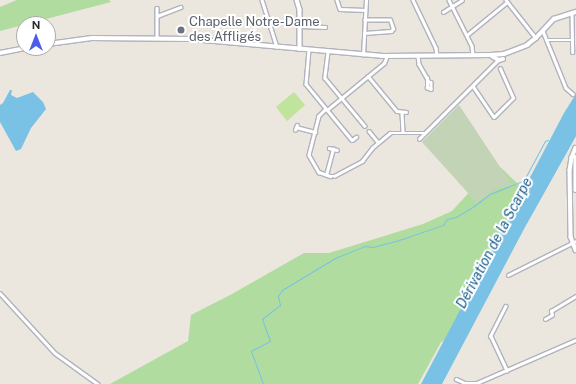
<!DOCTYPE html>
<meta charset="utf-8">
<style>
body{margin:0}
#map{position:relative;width:576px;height:384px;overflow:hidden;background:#ebe6de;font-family:"Public Sans",sans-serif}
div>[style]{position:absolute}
.green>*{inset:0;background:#b0dd9f}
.cemetery>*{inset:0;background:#c3d4b6}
.pitch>*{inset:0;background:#c0e49b}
.water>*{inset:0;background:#79c1e5}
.stream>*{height:1px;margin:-0.5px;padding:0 0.5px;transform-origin:0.5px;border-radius:0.5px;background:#79c1e5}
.roads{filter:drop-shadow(1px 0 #b1b3bd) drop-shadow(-1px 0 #b1b3bd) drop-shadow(0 1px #b1b3bd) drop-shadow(0 -1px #b1b3bd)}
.street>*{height:2.5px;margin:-1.25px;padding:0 1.25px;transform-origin:1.25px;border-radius:1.25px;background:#fff}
.secondary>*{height:3.5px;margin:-1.75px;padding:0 1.75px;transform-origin:1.75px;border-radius:1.75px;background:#fff}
.dots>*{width:11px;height:11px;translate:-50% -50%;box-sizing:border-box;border:2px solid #fff;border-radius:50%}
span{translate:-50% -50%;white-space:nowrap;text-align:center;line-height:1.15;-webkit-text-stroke:4px #fff;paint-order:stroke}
.worship-label{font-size:13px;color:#5b616d}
.left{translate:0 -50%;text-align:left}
.water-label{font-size:14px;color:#185f90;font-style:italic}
.north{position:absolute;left:16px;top:16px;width:40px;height:40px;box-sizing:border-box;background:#fff;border:1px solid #aaa;border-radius:50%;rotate:0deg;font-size:11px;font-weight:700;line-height:16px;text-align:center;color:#2a2a2a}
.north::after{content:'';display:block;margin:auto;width:14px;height:18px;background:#4b5eeb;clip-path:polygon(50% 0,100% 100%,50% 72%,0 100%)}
</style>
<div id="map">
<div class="green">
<div style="clip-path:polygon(17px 0,109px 0,111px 2px,0 31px,0 7px)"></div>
<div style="clip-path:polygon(496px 163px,536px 201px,464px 335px,441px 342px,418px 384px,110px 384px,188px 341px,191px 315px,232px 294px,304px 253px,329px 253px,423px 224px,452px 211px)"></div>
</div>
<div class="cemetery">
<div style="clip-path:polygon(459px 105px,512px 185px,495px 189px,477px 203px,422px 142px)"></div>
</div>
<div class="pitch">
<div style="clip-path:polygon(294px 92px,305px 105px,287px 121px,276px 107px)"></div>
</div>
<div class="water">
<div style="clip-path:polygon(10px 90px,12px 90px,11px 95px,17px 98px,33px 92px,43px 102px,46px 109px,31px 128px,21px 149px,16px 151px,0 122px,0 105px,3px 103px)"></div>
<div style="clip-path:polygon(576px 94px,576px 136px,566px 154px,524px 229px,442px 384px,421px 384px,564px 113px)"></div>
</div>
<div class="stream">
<div style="left:263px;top:384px;width:35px;rotate:-110deg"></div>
<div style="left:251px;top:351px;width:21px;rotate:-28deg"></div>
<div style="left:270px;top:341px;width:23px;rotate:-110deg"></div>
<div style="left:262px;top:319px;width:23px;rotate:-38deg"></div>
<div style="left:280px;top:305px;width:9px;rotate:-103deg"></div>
<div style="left:278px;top:296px;width:7px;rotate:-56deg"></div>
<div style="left:282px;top:290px;width:62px;rotate:-31.1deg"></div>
<div style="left:335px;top:258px;width:31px;rotate:-22deg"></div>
<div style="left:364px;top:246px;width:9px;rotate:6deg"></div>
<div style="left:373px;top:247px;width:24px;rotate:-15deg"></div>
<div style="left:396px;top:241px;width:50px;rotate:-18.8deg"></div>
<div style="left:443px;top:225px;width:7px;rotate:-56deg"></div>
<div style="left:447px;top:219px;width:9px;rotate:-13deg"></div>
<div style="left:456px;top:217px;width:21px;rotate:-31deg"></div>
<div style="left:474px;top:206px;width:20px;rotate:-37deg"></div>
<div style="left:490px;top:194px;width:37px;rotate:-22deg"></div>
<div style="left:524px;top:180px;width:44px;rotate:-61.7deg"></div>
<div style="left:545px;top:141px;width:3px;rotate:-18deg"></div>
</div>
<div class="roads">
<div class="street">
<div style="left:262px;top:0;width:49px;rotate:72.3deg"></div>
<div style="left:337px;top:0;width:9px;rotate:72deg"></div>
<div style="left:340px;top:9px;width:25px;rotate:2deg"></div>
<div style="left:413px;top:0;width:53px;rotate:64.4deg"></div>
<div style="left:436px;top:48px;width:7px;rotate:82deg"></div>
<div style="left:449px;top:0;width:51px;rotate:63.4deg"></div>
<div style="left:472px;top:46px;width:9px;rotate:84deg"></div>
<div style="left:506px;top:0;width:48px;rotate:51.7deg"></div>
<div style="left:157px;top:8px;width:30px;rotate:90deg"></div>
<div style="left:443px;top:12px;width:22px;rotate:-32deg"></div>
<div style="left:572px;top:13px;width:39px;rotate:89deg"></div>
<div style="left:157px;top:16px;width:25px;rotate:-21deg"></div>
<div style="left:300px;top:26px;width:25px;rotate:2deg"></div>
<div style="left:543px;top:31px;width:61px;rotate:68deg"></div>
<div style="left:566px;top:88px;width:9px;rotate:41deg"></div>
<div style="left:364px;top:33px;width:27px;rotate:-4deg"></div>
<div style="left:391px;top:31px;width:3px;rotate:-45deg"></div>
<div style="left:393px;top:29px;width:9px;rotate:-108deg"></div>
<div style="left:390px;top:20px;width:25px;rotate:180deg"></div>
<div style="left:467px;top:35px;width:52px;rotate:-39.5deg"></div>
<div style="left:546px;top:40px;width:27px"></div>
<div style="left:309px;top:50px;width:34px;rotate:95deg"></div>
<div style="left:306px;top:84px;width:72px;rotate:50.6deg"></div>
<div style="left:352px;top:140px;width:5px;rotate:-37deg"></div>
<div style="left:328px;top:52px;width:26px;rotate:97deg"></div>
<div style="left:325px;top:78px;width:62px;rotate:50.2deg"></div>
<div style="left:363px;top:55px;width:55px;rotate:-86.9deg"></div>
<div style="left:418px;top:56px;width:8px;rotate:83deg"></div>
<div style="left:419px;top:64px;width:16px;rotate:60deg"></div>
<div style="left:427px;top:78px;width:4px;rotate:63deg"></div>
<div style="left:429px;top:82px;width:2px"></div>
<div style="left:431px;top:82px;width:7px;rotate:90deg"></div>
<div style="left:431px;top:89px;width:4px;rotate:-166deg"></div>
<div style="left:427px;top:88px;width:10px;rotate:-90deg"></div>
<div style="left:368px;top:76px;width:45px;rotate:50.4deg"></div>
<div style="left:397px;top:111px;width:9px;rotate:6deg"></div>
<div style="left:473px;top:86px;width:37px;rotate:56deg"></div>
<div style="left:494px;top:117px;width:27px;rotate:-45deg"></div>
<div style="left:513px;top:98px;width:32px;rotate:-114deg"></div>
<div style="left:326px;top:109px;width:10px;rotate:135deg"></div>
<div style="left:319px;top:116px;width:40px;rotate:104.4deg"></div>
<div style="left:309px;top:155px;width:20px;rotate:60deg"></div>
<div style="left:319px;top:172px;width:12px;rotate:20deg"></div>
<div style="left:330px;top:176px;width:4px"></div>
<div style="left:334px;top:176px;width:32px;rotate:-28deg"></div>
<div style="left:362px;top:161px;width:16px;rotate:-52deg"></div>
<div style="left:372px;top:148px;width:23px;rotate:-40deg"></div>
<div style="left:390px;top:133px;width:35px"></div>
<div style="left:327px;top:110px;width:74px;rotate:-39.5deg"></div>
<div style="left:384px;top:63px;width:8px;rotate:-67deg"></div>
<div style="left:402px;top:113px;width:19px;rotate:87deg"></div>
<div style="left:296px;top:127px;width:20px;rotate:15deg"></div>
<div style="left:295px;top:130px;width:5px;rotate:-68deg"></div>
<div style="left:369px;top:131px;width:14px;rotate:51deg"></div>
<div style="left:419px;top:139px;width:112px;rotate:-45deg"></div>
<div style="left:329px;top:148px;width:8px;rotate:14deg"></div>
<div style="left:326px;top:175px;width:27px;rotate:-75deg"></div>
<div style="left:508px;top:275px;width:76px;rotate:-26.6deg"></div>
<div style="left:0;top:293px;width:81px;rotate:47.5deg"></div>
<div style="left:55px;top:353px;width:53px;rotate:35.8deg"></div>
<div style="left:506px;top:306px;width:34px;rotate:117deg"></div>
<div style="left:491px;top:336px;width:38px;rotate:65deg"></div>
<div style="left:545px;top:319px;width:8px;rotate:-30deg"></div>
<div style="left:552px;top:315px;width:4px;rotate:-104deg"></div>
<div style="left:551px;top:311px;width:29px;rotate:-31deg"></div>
<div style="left:456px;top:379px;width:10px;rotate:24deg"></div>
<div style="left:465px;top:383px;width:12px"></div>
<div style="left:477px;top:383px;width:108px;rotate:-23.5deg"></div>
</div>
<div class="secondary">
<div style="left:297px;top:0;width:10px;rotate:73deg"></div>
<div style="left:300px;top:10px;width:39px;rotate:90deg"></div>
<div style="left:48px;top:44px;width:44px;rotate:-7.8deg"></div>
<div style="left:92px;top:38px;width:100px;rotate:0.6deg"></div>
<div style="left:192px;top:39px;width:192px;rotate:5.1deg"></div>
<div style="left:383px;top:56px;width:108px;rotate:-0.5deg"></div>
<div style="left:491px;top:55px;width:13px;rotate:-4deg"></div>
<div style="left:504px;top:54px;width:25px;rotate:-21deg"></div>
<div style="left:527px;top:45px;width:11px;rotate:-38deg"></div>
<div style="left:536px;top:38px;width:26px;rotate:-47deg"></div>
<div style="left:554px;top:19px;width:23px;rotate:-18deg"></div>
<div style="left:0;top:53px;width:25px;rotate:-11deg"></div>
<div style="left:492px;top:56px;width:8px;rotate:30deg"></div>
<div style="left:499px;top:60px;width:4px;rotate:-14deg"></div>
<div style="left:576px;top:148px;width:11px;rotate:112deg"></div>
<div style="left:572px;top:158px;width:12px;rotate:99deg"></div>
<div style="left:570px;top:170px;width:67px;rotate:89.1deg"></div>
<div style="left:571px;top:237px;width:14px;rotate:69deg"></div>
<div style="left:576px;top:157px;width:33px;rotate:90deg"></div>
</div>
</div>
<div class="dots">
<div style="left:181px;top:30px;background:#6b7280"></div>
</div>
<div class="worship-label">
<span class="left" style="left:189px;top:30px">Chapelle Notre-Dame<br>des Affligés</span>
</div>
<div class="water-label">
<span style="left:494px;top:243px;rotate:-62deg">Dérivation de la Scarpe</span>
</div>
<div class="north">N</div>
</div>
